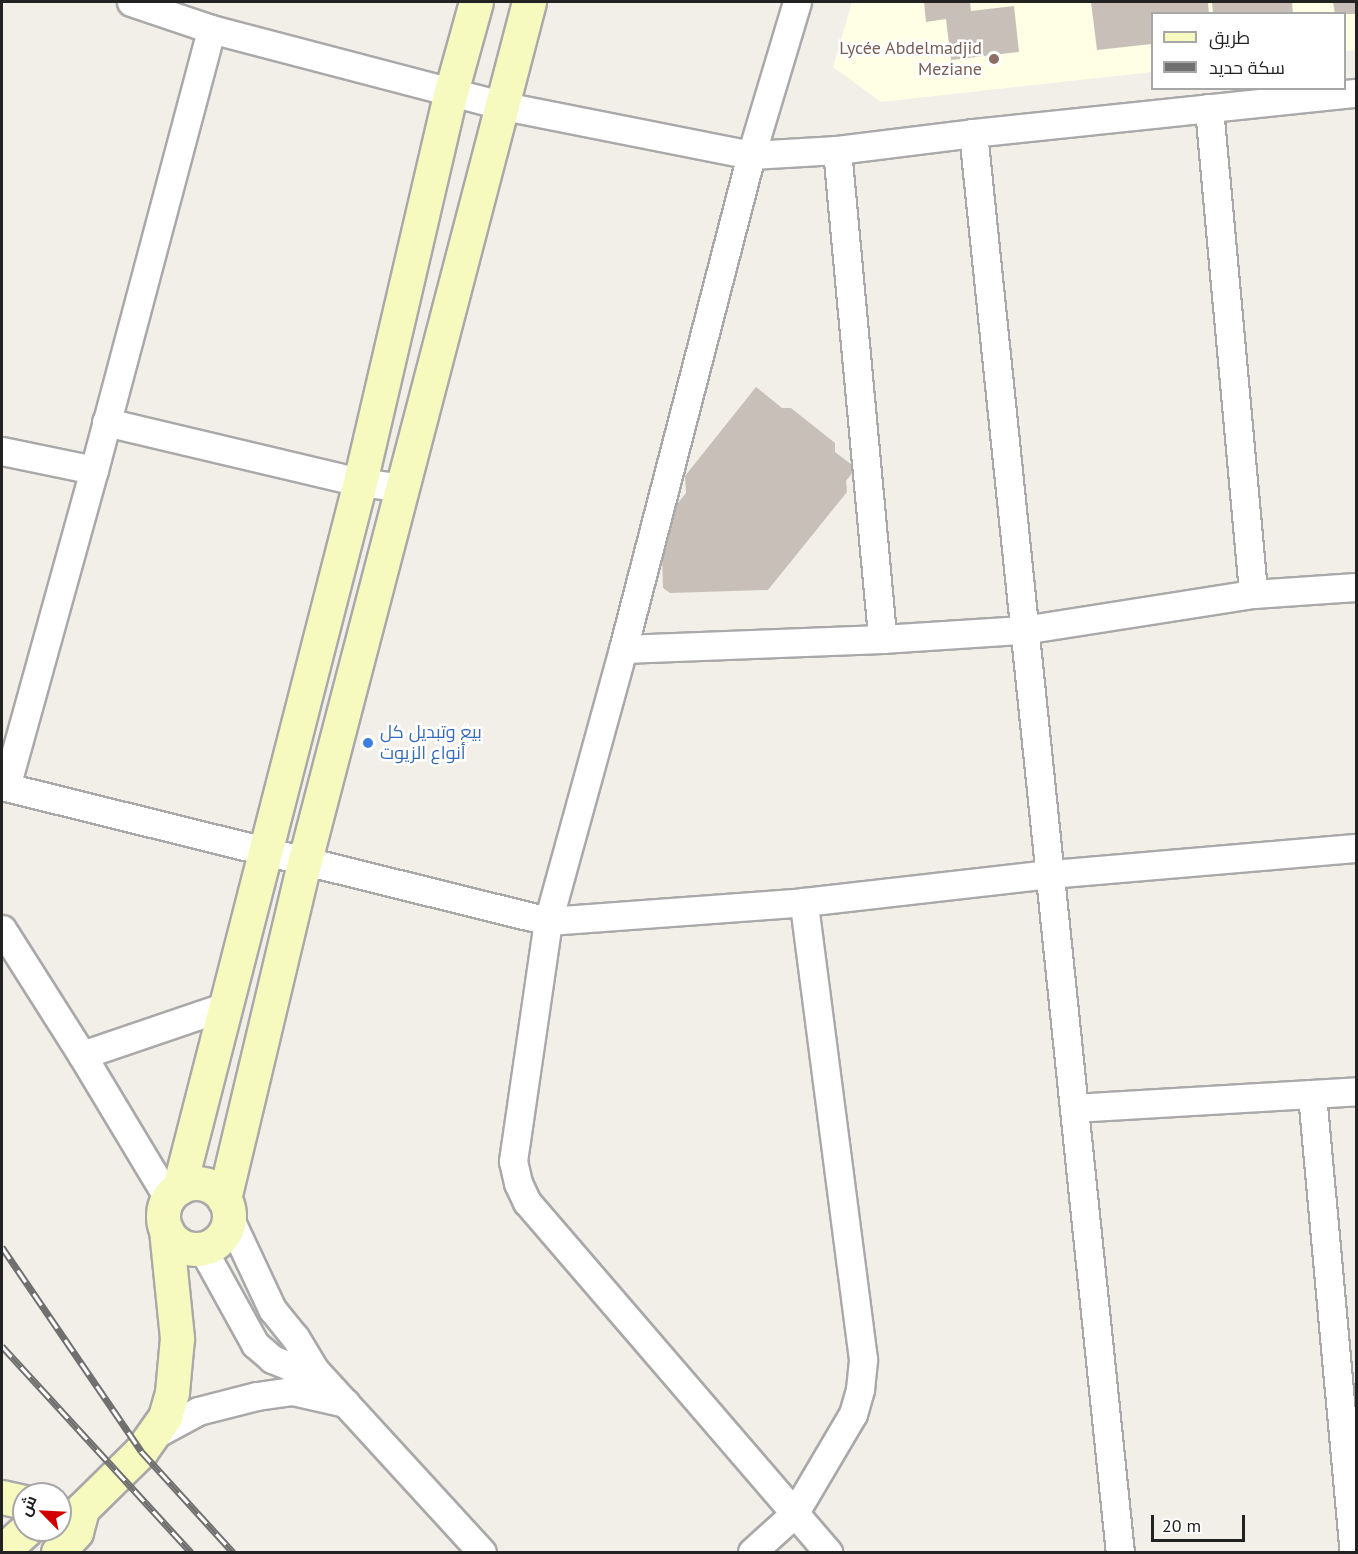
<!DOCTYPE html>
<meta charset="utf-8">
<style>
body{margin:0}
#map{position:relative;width:1358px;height:1554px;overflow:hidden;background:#f2efe9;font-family:"PT Sans",Cairo,sans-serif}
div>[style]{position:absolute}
.education>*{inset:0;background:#ffffe5}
.building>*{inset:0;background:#c7bfb8}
.roads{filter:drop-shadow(2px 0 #a9a9a9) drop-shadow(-2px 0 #a9a9a9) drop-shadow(0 2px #a9a9a9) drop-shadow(0 -2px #a9a9a9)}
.street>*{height:27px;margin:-13.5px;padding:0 13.5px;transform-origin:13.5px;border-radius:13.5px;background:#fff}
.secondary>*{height:33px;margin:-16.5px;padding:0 16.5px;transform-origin:16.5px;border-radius:16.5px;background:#f7fabf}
.secondary>.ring{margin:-16.5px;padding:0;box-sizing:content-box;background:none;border:33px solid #f7fabf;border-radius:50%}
.rail>*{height:7px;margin-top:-3.5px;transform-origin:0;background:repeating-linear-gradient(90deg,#fff 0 14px,#707070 0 28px);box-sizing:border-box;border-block:2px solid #707070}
.dots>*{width:16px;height:16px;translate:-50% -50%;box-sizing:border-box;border:3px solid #fff;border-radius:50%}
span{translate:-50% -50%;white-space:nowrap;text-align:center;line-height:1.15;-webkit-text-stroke:5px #fff;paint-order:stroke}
.education-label{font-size:18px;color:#785e54}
.right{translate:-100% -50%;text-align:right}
.shop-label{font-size:18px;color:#366cbe}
.left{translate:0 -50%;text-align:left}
.frame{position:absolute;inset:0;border:3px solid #222;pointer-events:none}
.legend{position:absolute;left:1151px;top:12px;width:195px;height:78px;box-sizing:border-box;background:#fff;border:2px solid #a7a7a7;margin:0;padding:8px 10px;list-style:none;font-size:18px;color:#222}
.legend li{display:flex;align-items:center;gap:12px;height:30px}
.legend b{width:30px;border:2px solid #a7a7a7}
.north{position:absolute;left:12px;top:1482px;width:60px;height:60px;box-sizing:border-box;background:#fff;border:2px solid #a7a7a7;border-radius:50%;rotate:294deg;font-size:16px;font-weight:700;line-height:24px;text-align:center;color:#222}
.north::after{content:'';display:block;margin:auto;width:21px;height:27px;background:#d40000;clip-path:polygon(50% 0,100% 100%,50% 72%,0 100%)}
.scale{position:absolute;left:1151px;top:1515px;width:94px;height:27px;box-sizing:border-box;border:3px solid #222;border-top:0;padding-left:8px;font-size:18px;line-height:21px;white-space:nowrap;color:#222;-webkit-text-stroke:4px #fff;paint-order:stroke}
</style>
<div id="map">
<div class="education">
<div style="clip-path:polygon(852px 2px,1356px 2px,1356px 50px,1345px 51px,1344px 14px,1152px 14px,1152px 72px,881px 102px,833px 67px)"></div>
</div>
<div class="building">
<div style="clip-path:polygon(924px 2px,970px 2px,971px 11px,1014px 6px,1019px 52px,951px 60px,946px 19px,926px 22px)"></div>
<div style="clip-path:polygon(1091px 2px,1208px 2px,1209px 14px,1152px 14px,1152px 44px,1097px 50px)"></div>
<div style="clip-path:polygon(1212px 2px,1292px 2px,1293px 14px,1213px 14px)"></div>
<div style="clip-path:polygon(1333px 2px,1356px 2px,1356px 14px,1335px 14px)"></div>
<div style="clip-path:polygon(756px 387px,782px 408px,791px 408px,835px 443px,835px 452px,856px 468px,846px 481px,847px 492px,768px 590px,670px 593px,663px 588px,661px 524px,686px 493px,685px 476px)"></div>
</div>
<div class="roads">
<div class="street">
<div style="left:131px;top:2px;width:84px;rotate:18.6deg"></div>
<div style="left:211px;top:29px;width:303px;rotate:14.7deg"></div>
<div style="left:504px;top:106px;width:252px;rotate:11.2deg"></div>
<div style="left:751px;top:155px;width:86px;rotate:-3.3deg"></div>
<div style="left:837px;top:150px;width:137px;rotate:-7.1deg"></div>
<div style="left:973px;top:133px;width:385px;rotate:-6deg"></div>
<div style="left:797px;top:2px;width:160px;rotate:106.7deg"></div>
<div style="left:751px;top:155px;width:510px;rotate:104.53deg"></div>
<div style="left:623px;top:649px;width:282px;rotate:105.4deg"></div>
<div style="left:548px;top:921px;width:243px;rotate:98.3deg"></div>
<div style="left:513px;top:1161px;width:23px;rotate:77deg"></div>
<div style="left:518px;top:1183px;width:21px;rotate:65deg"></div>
<div style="left:527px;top:1202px;width:462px;rotate:49.3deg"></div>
<div style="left:1209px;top:108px;width:488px;rotate:84.8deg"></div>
<div style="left:973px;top:133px;width:1427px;rotate:84.09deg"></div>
<div style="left:837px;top:150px;width:491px;rotate:84.7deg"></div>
<div style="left:106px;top:422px;width:261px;rotate:13.3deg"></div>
<div style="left:360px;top:482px;width:43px;rotate:7.9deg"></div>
<div style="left:2px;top:451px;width:94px;rotate:11.7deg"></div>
<div style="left:94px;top:470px;width:456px;rotate:-75.1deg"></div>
<div style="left:623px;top:649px;width:259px;rotate:-2.2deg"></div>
<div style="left:882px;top:639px;width:141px;rotate:-3.7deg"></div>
<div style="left:1023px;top:630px;width:233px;rotate:-8.9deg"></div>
<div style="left:1253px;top:594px;width:103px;rotate:-3.9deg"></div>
<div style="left:2px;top:786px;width:562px;rotate:13.89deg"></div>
<div style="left:548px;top:921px;width:257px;rotate:-4.2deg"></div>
<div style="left:804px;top:902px;width:249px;rotate:-6.5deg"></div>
<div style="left:1051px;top:874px;width:306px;rotate:-4.9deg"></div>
<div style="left:6px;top:787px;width:329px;rotate:-74.5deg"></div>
<div style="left:2px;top:929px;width:149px;rotate:57.6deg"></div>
<div style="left:82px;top:1055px;width:167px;rotate:59deg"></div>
<div style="left:82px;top:1055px;width:152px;rotate:-18.8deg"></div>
<div style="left:1312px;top:1094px;width:460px;rotate:84.8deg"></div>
<div style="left:1074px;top:1108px;width:283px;rotate:-3.4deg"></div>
<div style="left:229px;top:1217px;width:102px;rotate:64.9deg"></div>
<div style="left:272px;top:1309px;width:36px;rotate:51deg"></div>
<div style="left:295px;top:1337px;width:39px;rotate:59deg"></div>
<div style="left:315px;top:1370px;width:247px;rotate:47.5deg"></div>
<div style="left:202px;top:1248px;width:110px;rotate:61.1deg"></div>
<div style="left:255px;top:1344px;width:23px;rotate:41deg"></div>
<div style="left:272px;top:1359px;width:18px;rotate:22deg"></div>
<div style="left:289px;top:1366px;width:26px;rotate:9deg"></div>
<div style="left:154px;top:1435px;width:50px;rotate:-28.6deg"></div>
<div style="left:198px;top:1411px;width:61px;rotate:-14.3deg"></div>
<div style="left:257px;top:1396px;width:36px;rotate:-8deg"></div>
<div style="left:293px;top:1391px;width:54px;rotate:12.8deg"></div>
<div style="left:752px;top:1552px;width:57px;rotate:-42.1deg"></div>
<div style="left:794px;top:1514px;width:116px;rotate:-59.5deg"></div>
<div style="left:853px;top:1414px;width:26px;rotate:-74deg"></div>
<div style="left:860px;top:1389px;width:30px;rotate:-84deg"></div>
<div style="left:863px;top:1359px;width:461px;rotate:-97.4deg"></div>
</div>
<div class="secondary">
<div class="ring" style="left:163px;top:1183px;width:33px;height:33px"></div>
<div style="left:179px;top:1188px;width:729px;rotate:-75.62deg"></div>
<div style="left:360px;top:482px;width:400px;rotate:-76.9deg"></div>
<div style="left:451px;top:92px;width:93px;rotate:-74.5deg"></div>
<div style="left:224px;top:1199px;width:349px;rotate:-76.6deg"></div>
<div style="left:305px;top:860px;width:887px;rotate:-75.37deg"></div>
<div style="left:2px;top:1497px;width:23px;rotate:13deg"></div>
<div style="left:8px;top:1546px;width:24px;rotate:-42deg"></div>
<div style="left:58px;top:1552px;width:27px;rotate:-48deg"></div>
<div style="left:76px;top:1532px;width:24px;rotate:-75deg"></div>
<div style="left:82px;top:1509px;width:83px;rotate:-44.5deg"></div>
<div style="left:141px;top:1451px;width:42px;rotate:-54.8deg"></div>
<div style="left:165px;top:1417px;width:26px;rotate:-74deg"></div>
<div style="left:172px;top:1392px;width:54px;rotate:-84.7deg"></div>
<div style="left:177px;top:1338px;width:109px;rotate:-95.8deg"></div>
</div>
</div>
<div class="rail">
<div style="left:2px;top:1247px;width:247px;rotate:55.7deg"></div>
<div style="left:141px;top:1451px;width:137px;rotate:47.7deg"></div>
<div style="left:2px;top:1346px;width:280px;rotate:47.5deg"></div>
</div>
<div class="dots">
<div style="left:994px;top:59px;background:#8d6e63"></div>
<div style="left:368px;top:743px;background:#3f7fe0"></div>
</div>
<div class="education-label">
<span class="right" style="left:982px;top:59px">Lycée Abdelmadjid<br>Meziane</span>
</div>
<div class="shop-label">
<span class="left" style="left:380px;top:743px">بيع وتبديل كل<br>أنواع الزيوت</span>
</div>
<div class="frame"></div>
<ul class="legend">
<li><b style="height:8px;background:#f7fabf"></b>طريق</li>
<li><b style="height:8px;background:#707070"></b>سكة حديد</li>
</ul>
<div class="north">ش</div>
<div class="scale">20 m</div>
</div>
